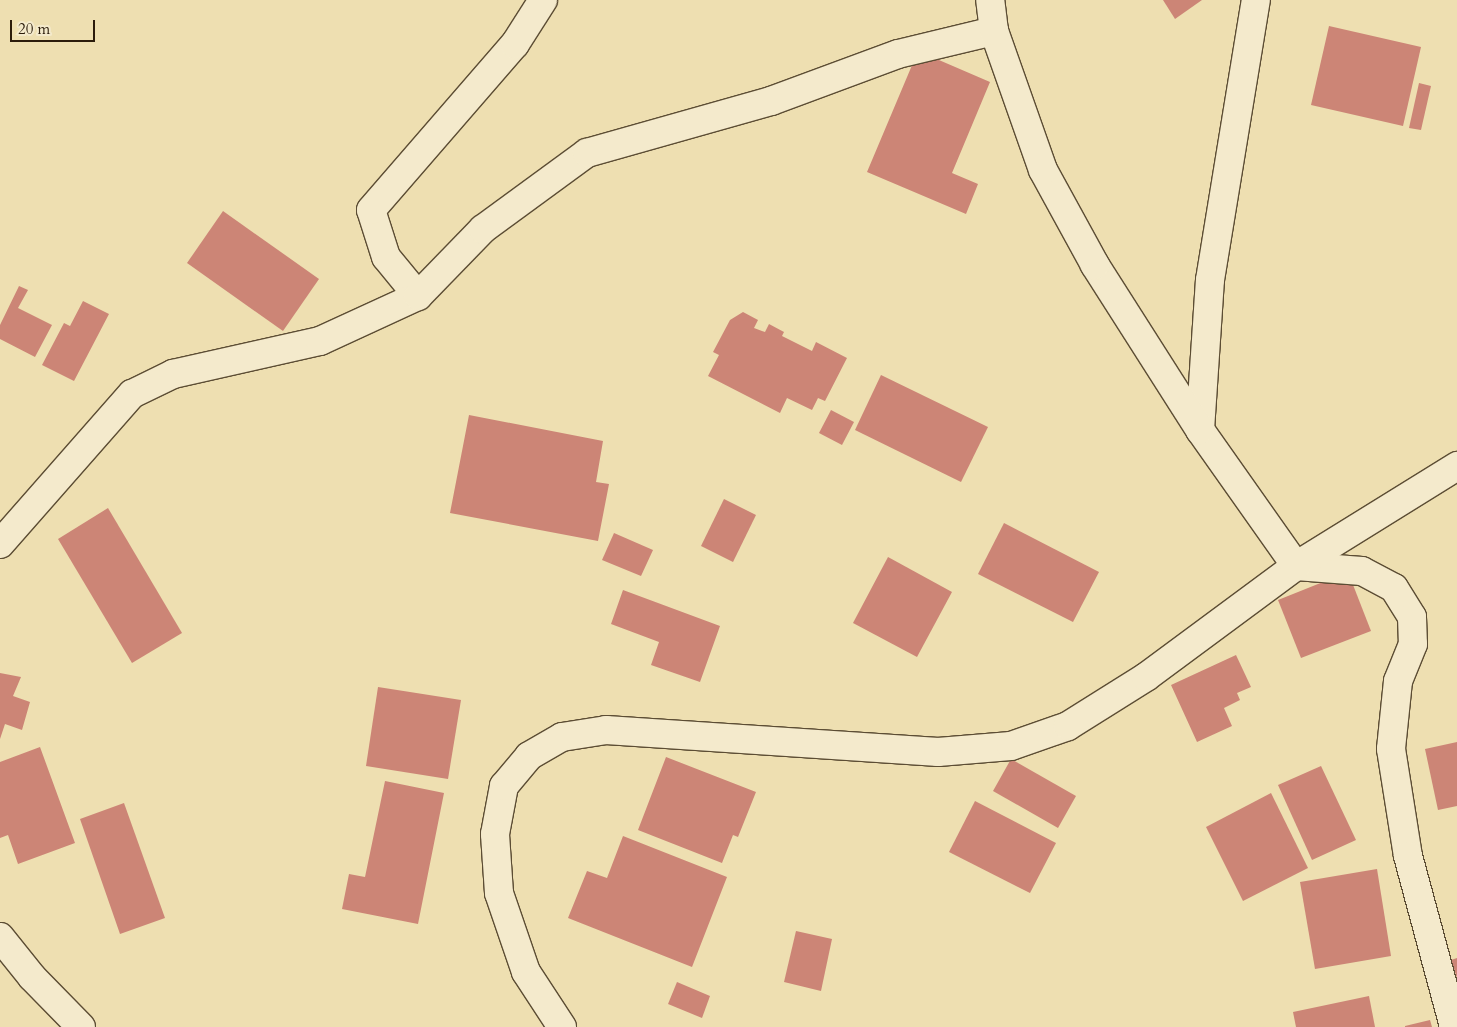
<!DOCTYPE html>
<style>
body{margin:0}
#map{position:relative;width:1457px;height:1027px;overflow:hidden;background:#eedfb1;font-family:Cardo,serif}
div>[style]{position:absolute}
.building>*{inset:0;background:#cc8576}
.roads{filter:drop-shadow(1px 0 #5c4d34) drop-shadow(-1px 0 #5c4d34) drop-shadow(0 1px #5c4d34) drop-shadow(0 -1px #5c4d34)}
.minor>*{height:28px;margin:-14px;padding:0 14px;transform-origin:14px;border-radius:14px;background:#f4eacc}
span{translate:-50% -50%;white-space:nowrap;text-align:center;line-height:1.15;-webkit-text-stroke:5px #f4eacc;paint-order:stroke}
.scale{position:absolute;left:10px;top:20px;width:85px;height:22px;box-sizing:border-box;border:2px solid #2b1c0b;border-top:0;padding-left:6px;font-size:15px;line-height:18px;white-space:nowrap;color:#2b1c0b;-webkit-text-stroke:4px #f4eacc;paint-order:stroke}
</style>
<div id="map">
<div class="building">
<div style="clip-path:polygon(1163px 0,1202px 0,1175px 19px)"></div>
<div style="clip-path:polygon(1329px 26px,1421px 47px,1403px 126px,1311px 105px)"></div>
<div style="clip-path:polygon(918px 51px,990px 82px,952px 173px,978px 184px,966px 214px,867px 172px)"></div>
<div style="clip-path:polygon(1419px 83px,1431px 86px,1421px 130px,1409px 128px)"></div>
<div style="clip-path:polygon(223px 211px,319px 279px,283px 331px,187px 263px)"></div>
<div style="clip-path:polygon(19px 286px,28px 290px,18px 308px,52px 325px,35px 357px,0 339px,0 325px)"></div>
<div style="clip-path:polygon(83px 301px,109px 314px,74px 381px,42px 365px,64px 323px,70px 326px)"></div>
<div style="clip-path:polygon(743px 312px,758px 320px,754px 328px,765px 332px,769px 324px,784px 332px,782px 336px,812px 351px,816px 342px,847px 358px,825px 401px,818px 398px,812px 410px,787px 398px,780px 413px,708px 376px,719px 355px,713px 352px,730px 320px)"></div>
<div style="clip-path:polygon(881px 375px,988px 427px,961px 482px,855px 430px)"></div>
<div style="clip-path:polygon(831px 410px,854px 422px,842px 445px,819px 433px)"></div>
<div style="clip-path:polygon(469px 415px,603px 441px,596px 482px,609px 484px,598px 541px,450px 513px)"></div>
<div style="clip-path:polygon(724px 499px,756px 515px,733px 562px,701px 546px)"></div>
<div style="clip-path:polygon(108px 508px,182px 633px,132px 663px,58px 539px)"></div>
<div style="clip-path:polygon(1004px 523px,1099px 572px,1073px 622px,978px 574px)"></div>
<div style="clip-path:polygon(614px 533px,653px 550px,641px 576px,602px 560px)"></div>
<div style="clip-path:polygon(888px 557px,952px 592px,917px 657px,853px 623px)"></div>
<div style="clip-path:polygon(1348px 572px,1371px 631px,1301px 658px,1278px 600px)"></div>
<div style="clip-path:polygon(623px 590px,720px 626px,700px 682px,651px 665px,659px 642px,611px 624px)"></div>
<div style="clip-path:polygon(1236px 655px,1251px 687px,1237px 693px,1240px 700px,1224px 708px,1232px 726px,1197px 742px,1171px 685px)"></div>
<div style="clip-path:polygon(0 673px,21px 677px,13px 696px,30px 702px,22px 730px,5px 724px,0 739px)"></div>
<div style="clip-path:polygon(378px 687px,461px 700px,448px 779px,366px 766px)"></div>
<div style="clip-path:polygon(1457px 742px,1457px 806px,1438px 810px,1425px 749px)"></div>
<div style="clip-path:polygon(40px 747px,75px 843px,18px 864px,8px 835px,0 838px,0 762px)"></div>
<div style="clip-path:polygon(666px 757px,756px 792px,738px 837px,733px 835px,722px 863px,638px 830px)"></div>
<div style="clip-path:polygon(1011px 759px,1076px 796px,1058px 828px,993px 791px)"></div>
<div style="clip-path:polygon(1321px 766px,1356px 840px,1312px 860px,1278px 785px)"></div>
<div style="clip-path:polygon(385px 781px,444px 793px,418px 924px,342px 909px,349px 874px,365px 877px)"></div>
<div style="clip-path:polygon(1271px 793px,1308px 868px,1243px 901px,1206px 827px)"></div>
<div style="clip-path:polygon(975px 801px,1056px 843px,1030px 893px,949px 852px)"></div>
<div style="clip-path:polygon(124px 803px,165px 918px,120px 934px,80px 819px)"></div>
<div style="clip-path:polygon(623px 836px,727px 877px,692px 967px,568px 918px,587px 871px,607px 878px)"></div>
<div style="clip-path:polygon(1377px 869px,1391px 956px,1315px 969px,1300px 882px)"></div>
<div style="clip-path:polygon(796px 931px,832px 939px,821px 991px,784px 982px)"></div>
<div style="clip-path:polygon(1457px 958px,1457px 978px,1451px 960px)"></div>
<div style="clip-path:polygon(677px 982px,710px 996px,702px 1018px,668px 1004px)"></div>
<div style="clip-path:polygon(1369px 996px,1375px 1027px,1296px 1027px,1293px 1012px)"></div>
<div style="clip-path:polygon(1430px 1020px,1432px 1027px,1405px 1027px,1405px 1026px)"></div>
</div>
<div class="roads">
<div class="minor">
<div style="left:418px;top:296px;width:50px;rotate:-129.4deg"></div>
<div style="left:386px;top:257px;width:49px;rotate:-107.7deg"></div>
<div style="left:371px;top:210px;width:220px;rotate:-49.1deg"></div>
<div style="left:515px;top:44px;width:52px;rotate:-57.5deg"></div>
<div style="left:1200px;top:430px;width:150px;rotate:-86.2deg"></div>
<div style="left:1210px;top:280px;width:284px;rotate:-80.7deg"></div>
<div style="left:0;top:544px;width:200px;rotate:-48.7deg"></div>
<div style="left:132px;top:394px;width:46px;rotate:-26deg"></div>
<div style="left:173px;top:374px;width:151px;rotate:-12.7deg"></div>
<div style="left:320px;top:341px;width:108px;rotate:-24.7deg"></div>
<div style="left:418px;top:296px;width:93px;rotate:-45.9deg"></div>
<div style="left:483px;top:229px;width:129px;rotate:-36.2deg"></div>
<div style="left:587px;top:153px;width:191px;rotate:-15.8deg"></div>
<div style="left:771px;top:101px;width:135px;rotate:-20.3deg"></div>
<div style="left:898px;top:54px;width:99px;rotate:-13.5deg"></div>
<div style="left:1296px;top:566px;width:66px;rotate:4.3deg"></div>
<div style="left:1362px;top:571px;width:36px;rotate:28deg"></div>
<div style="left:1394px;top:588px;width:34px;rotate:58deg"></div>
<div style="left:1412px;top:617px;width:27px;rotate:88deg"></div>
<div style="left:1413px;top:644px;width:40px;rotate:112deg"></div>
<div style="left:1398px;top:681px;width:68px;rotate:95.9deg"></div>
<div style="left:1391px;top:749px;width:108px;rotate:81deg"></div>
<div style="left:1408px;top:856px;width:177px;rotate:74.9deg"></div>
<div style="left:1296px;top:566px;width:190px;rotate:-31.8deg"></div>
<div style="left:0;top:937px;width:51px;rotate:51.3deg"></div>
<div style="left:32px;top:977px;width:70px;rotate:45.6deg"></div>
<div style="left:562px;top:1027px;width:66px;rotate:-123.2deg"></div>
<div style="left:526px;top:972px;width:83px;rotate:-108.9deg"></div>
<div style="left:499px;top:893px;width:59px;rotate:-93.9deg"></div>
<div style="left:495px;top:834px;width:49px;rotate:-79.4deg"></div>
<div style="left:504px;top:786px;width:39px;rotate:-50deg"></div>
<div style="left:529px;top:756px;width:38px;rotate:-30deg"></div>
<div style="left:562px;top:737px;width:45px;rotate:-9deg"></div>
<div style="left:606px;top:730px;width:333px;rotate:3.8deg"></div>
<div style="left:938px;top:752px;width:73px;rotate:-4.7deg"></div>
<div style="left:1011px;top:746px;width:60px;rotate:-19.3deg"></div>
<div style="left:1068px;top:726px;width:92px;rotate:-32.1deg"></div>
<div style="left:1146px;top:677px;width:187px;rotate:-36.5deg"></div>
<div style="left:1296px;top:566px;width:166px;rotate:-125.2deg"></div>
<div style="left:1200px;top:430px;width:196px;rotate:-122.5deg"></div>
<div style="left:1095px;top:265px;width:108px;rotate:-118.7deg"></div>
<div style="left:1043px;top:170px;width:147px;rotate:-109.4deg"></div>
<div style="left:994px;top:31px;width:31px;rotate:-97deg"></div>
</div>
</div>
<div class="scale">20 m</div>
</div>
